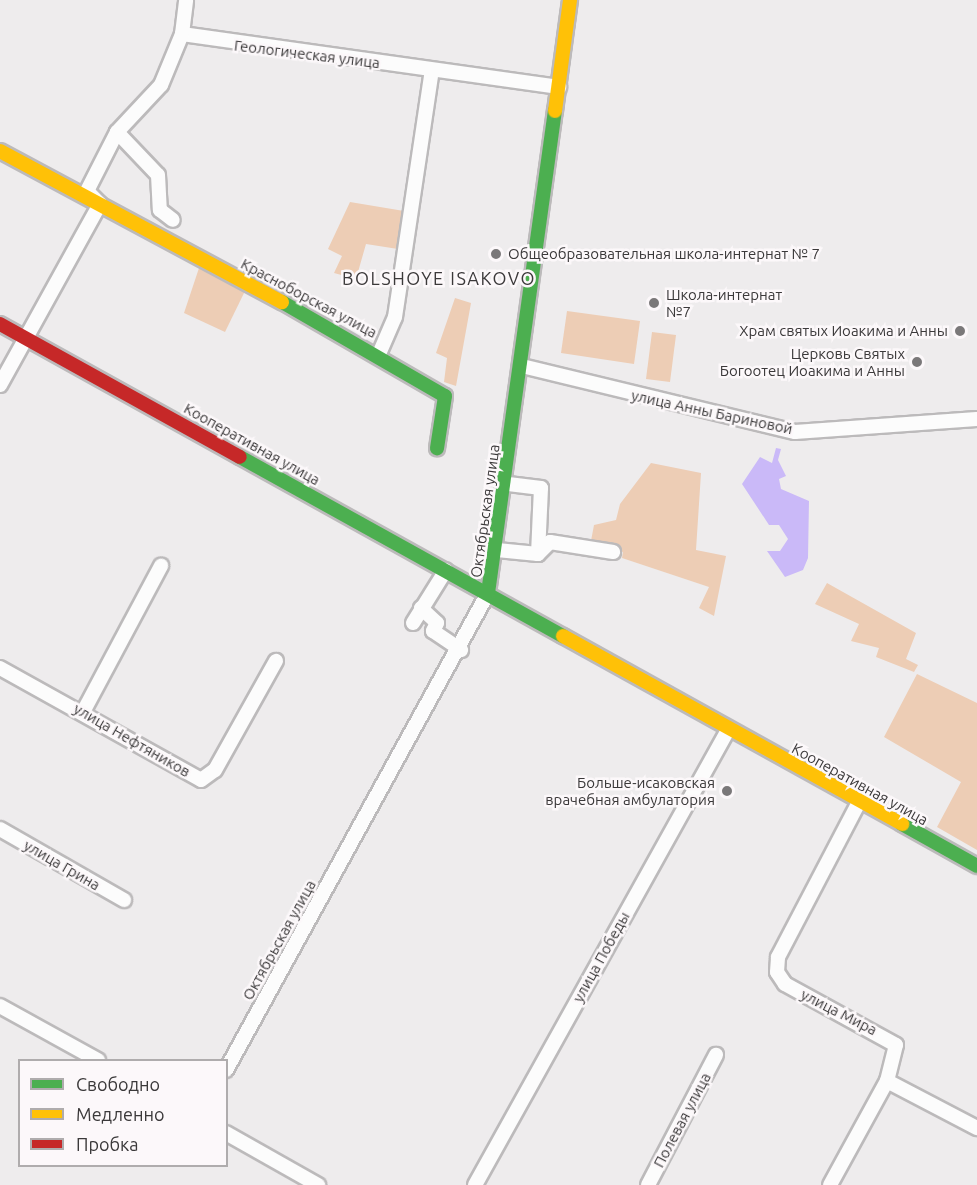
<!DOCTYPE html>
<meta charset="utf-8">
<style>
body{margin:0}
#map{position:relative;width:977px;height:1185px;overflow:hidden;background:#eeeced;font-family:Ubuntu,sans-serif}
div>[style]{position:absolute}
.green>*{inset:0;background:#edcdb5}
.water>*{inset:0;background:#cab9f8}
.roads{filter:drop-shadow(2px 0 #bcbabb) drop-shadow(-2px 0 #bcbabb) drop-shadow(0 2px #bcbabb) drop-shadow(0 -2px #bcbabb)}
.street>*{height:14px;margin:-7px;padding:0 7px;transform-origin:7px;border-radius:7px;background:#fcfcfc}
.fast>*{height:14px;margin:-7px;padding:0 7px;transform-origin:7px;border-radius:7px;background:#4caf50}
.slow>*{height:14px;margin:-7px;padding:0 7px;transform-origin:7px;border-radius:7px;background:#ffc107}
.jam>*{height:14px;margin:-7px;padding:0 7px;transform-origin:7px;border-radius:7px;background:#c62828}
.dots>*{width:16px;height:16px;translate:-50% -50%;box-sizing:border-box;border:3px solid #fcf8fa;border-radius:50%}
span{translate:-50% -50%;white-space:nowrap;text-align:center;line-height:1.15;-webkit-text-stroke:5px #fcf8fa;paint-order:stroke}
.street-label{font-size:15px;color:#3b393a}
.poi-label{font-size:15px;color:#3b393a}
.left{translate:0 -50%;text-align:left}
.right{translate:-100% -50%;text-align:right}
.quarter-label{font-size:18px;color:#3b393a;letter-spacing:1.5px}
.legend{position:absolute;left:18px;top:1059px;width:210px;height:108px;box-sizing:border-box;background:#fcf8fa;border:2px solid #afacad;margin:0;padding:8px 10px;list-style:none;font-size:18px;color:#3b393a}
.legend li{display:flex;align-items:center;gap:12px;height:30px}
.legend b{width:30px;border:2px solid #afacad}
</style>
<div id="map">
<div class="green">
<div style="clip-path:polygon(350px 202px,404px 211px,398px 249px,366px 244px,356px 279px,334px 273px,342px 256px,328px 249px)"></div>
<div style="clip-path:polygon(199px 268px,245px 291px,225px 332px,184px 313px)"></div>
<div style="clip-path:polygon(455px 298px,471px 303px,456px 386px,444px 382px,447px 358px,436px 353px)"></div>
<div style="clip-path:polygon(567px 311px,640px 321px,634px 364px,561px 353px)"></div>
<div style="clip-path:polygon(652px 332px,676px 335px,670px 382px,646px 379px)"></div>
<div style="clip-path:polygon(651px 463px,701px 473px,696px 550px,726px 556px,714px 616px,699px 608px,709px 587px,622px 558px,623px 552px,590px 546px,594px 525px,616px 520px,620px 504px)"></div>
<div style="clip-path:polygon(827px 583px,916px 633px,906px 659px,918px 665px,914px 672px,876px 657px,879px 648px,851px 641px,859px 624px,815px 604px)"></div>
<div style="clip-path:polygon(917px 674px,977px 703px,977px 850px,937px 827px,961px 782px,884px 737px)"></div>
</div>
<div class="water">
<div style="clip-path:polygon(776px 448px,781px 449px,778px 460px,786px 476px,779px 479px,781px 489px,809px 501px,808px 558px,803px 570px,785px 577px,767px 551px,780px 551px,788px 539px,779px 525px,769px 525px,742px 484px,760px 457px,772px 463px)"></div>
</div>
<div class="roads">
<div class="street">
<div style="left:182px;top:34px;width:381px;rotate:8deg"></div>
<div style="left:117px;top:132px;width:59px;rotate:46.4deg"></div>
<div style="left:158px;top:175px;width:35px;rotate:87deg"></div>
<div style="left:160px;top:210px;width:16px;rotate:38deg"></div>
<div style="left:379px;top:354px;width:40px;rotate:-66.6deg"></div>
<div style="left:395px;top:317px;width:250px;rotate:-81.5deg"></div>
<div style="left:522px;top:366px;width:281px;rotate:13.6deg"></div>
<div style="left:795px;top:432px;width:182px;rotate:-4.1deg"></div>
<div style="left:0;top:385px;width:207px;rotate:-61.1deg"></div>
<div style="left:100px;top:204px;width:18px;rotate:-135deg"></div>
<div style="left:87px;top:191px;width:66px;rotate:-63deg"></div>
<div style="left:117px;top:132px;width:64px;rotate:-46.9deg"></div>
<div style="left:161px;top:85px;width:55px;rotate:-67.6deg"></div>
<div style="left:182px;top:34px;width:34px;rotate:-83deg"></div>
<div style="left:497px;top:550px;width:41px;rotate:5.6deg"></div>
<div style="left:538px;top:554px;width:66px;rotate:-87.4deg"></div>
<div style="left:541px;top:488px;width:35px;rotate:-173deg"></div>
<div style="left:538px;top:554px;width:17px;rotate:-45deg"></div>
<div style="left:550px;top:542px;width:64px;rotate:9deg"></div>
<div style="left:421px;top:608px;width:22px;rotate:43deg"></div>
<div style="left:437px;top:623px;width:9px;rotate:117deg"></div>
<div style="left:433px;top:631px;width:34px;rotate:34deg"></div>
<div style="left:413px;top:623px;width:62px;rotate:-58.1deg"></div>
<div style="left:0;top:668px;width:230px;rotate:29.1deg"></div>
<div style="left:201px;top:780px;width:17px;rotate:-36deg"></div>
<div style="left:215px;top:770px;width:125px;rotate:-60.8deg"></div>
<div style="left:83px;top:712px;width:166px;rotate:-61.9deg"></div>
<div style="left:0;top:829px;width:143px;rotate:29.8deg"></div>
<div style="left:0;top:1006px;width:112px;rotate:28.9deg"></div>
<div style="left:226px;top:1070px;width:544px;rotate:-61.22deg"></div>
<div style="left:887px;top:1081px;width:102px;rotate:27.6deg"></div>
<div style="left:226px;top:1133px;width:106px;rotate:29.5deg"></div>
<div style="left:475px;top:1185px;width:521px;rotate:-60.92deg"></div>
<div style="left:648px;top:1185px;width:147px;rotate:-62.4deg"></div>
<div style="left:830px;top:1185px;width:119px;rotate:-61.3deg"></div>
<div style="left:887px;top:1081px;width:37px;rotate:-76deg"></div>
<div style="left:896px;top:1045px;width:127px;rotate:-151.2deg"></div>
<div style="left:785px;top:984px;width:14px;rotate:-124deg"></div>
<div style="left:777px;top:972px;width:15px;rotate:-86deg"></div>
<div style="left:778px;top:957px;width:175px;rotate:-62.4deg"></div>
</div>
<div class="fast">
<div style="left:282px;top:302px;width:188px;rotate:30deg"></div>
<div style="left:445px;top:396px;width:53px;rotate:98.7deg"></div>
<div style="left:240px;top:457px;width:369px;rotate:29deg"></div>
<div style="left:488px;top:593px;width:487px;rotate:-82.1deg"></div>
<div style="left:902px;top:824px;width:86px;rotate:29.2deg"></div>
</div>
<div class="slow">
<div style="left:555px;top:111px;width:112px;rotate:-82.3deg"></div>
<div style="left:0;top:151px;width:320px;rotate:28.2deg"></div>
<div style="left:563px;top:636px;width:388px;rotate:29deg"></div>
</div>
<div class="jam">
<div style="left:0;top:324px;width:274px;rotate:29deg"></div>
</div>
</div>
<div class="dots">
<div style="left:496px;top:254px;background:#7a7879"></div>
<div style="left:654px;top:303px;background:#7a7879"></div>
<div style="left:960px;top:331px;background:#7a7879"></div>
<div style="left:917px;top:362px;background:#7a7879"></div>
<div style="left:727px;top:791px;background:#7a7879"></div>
</div>
<div class="street-label">
<span style="left:307px;top:54px;rotate:7deg">Геологическая улица</span>
<span style="left:309px;top:298px;rotate:28deg">Красноборская улица</span>
<span style="left:712px;top:412px;rotate:12deg">улица Анны Бариновой</span>
<span style="left:252px;top:444px;rotate:29deg">Кооперативная улица</span>
<span style="left:485px;top:511px;rotate:-82deg">Октябрьская улица</span>
<span style="left:132px;top:740px;rotate:30deg">улица Нефтяников</span>
<span style="left:860px;top:784px;rotate:29deg">Кооперативная улица</span>
<span style="left:62px;top:865px;rotate:30deg">улица Грина</span>
<span style="left:279px;top:940px;rotate:-61deg">Октябрьская улица</span>
<span style="left:601px;top:957px;rotate:-61deg">улица Победы</span>
<span style="left:839px;top:1012px;rotate:27deg">улица Мира</span>
<span style="left:682px;top:1120px;rotate:-62deg">Полевая улица</span>
</div>
<div class="poi-label">
<span class="left" style="left:508px;top:254px">Общеобразовательная школа-интернат № 7</span>
<span class="left" style="left:666px;top:303px">Школа-интернат<br>№7</span>
<span class="right" style="left:948px;top:331px">Храм святых Иоакима и Анны</span>
<span class="right" style="left:905px;top:362px">Церковь Святых<br>Богоотец Иоакима и Анны</span>
<span class="right" style="left:715px;top:791px">Больше-исаковская<br>врачебная амбулатория</span>
</div>
<div class="quarter-label">
<span style="left:439px;top:278px">BOLSHOYE ISAKOVO</span>
</div>
<ul class="legend">
<li><b style="height:8px;background:#4caf50"></b>Свободно</li>
<li><b style="height:8px;background:#ffc107"></b>Медленно</li>
<li><b style="height:8px;background:#c62828"></b>Пробка</li>
</ul>
</div>
